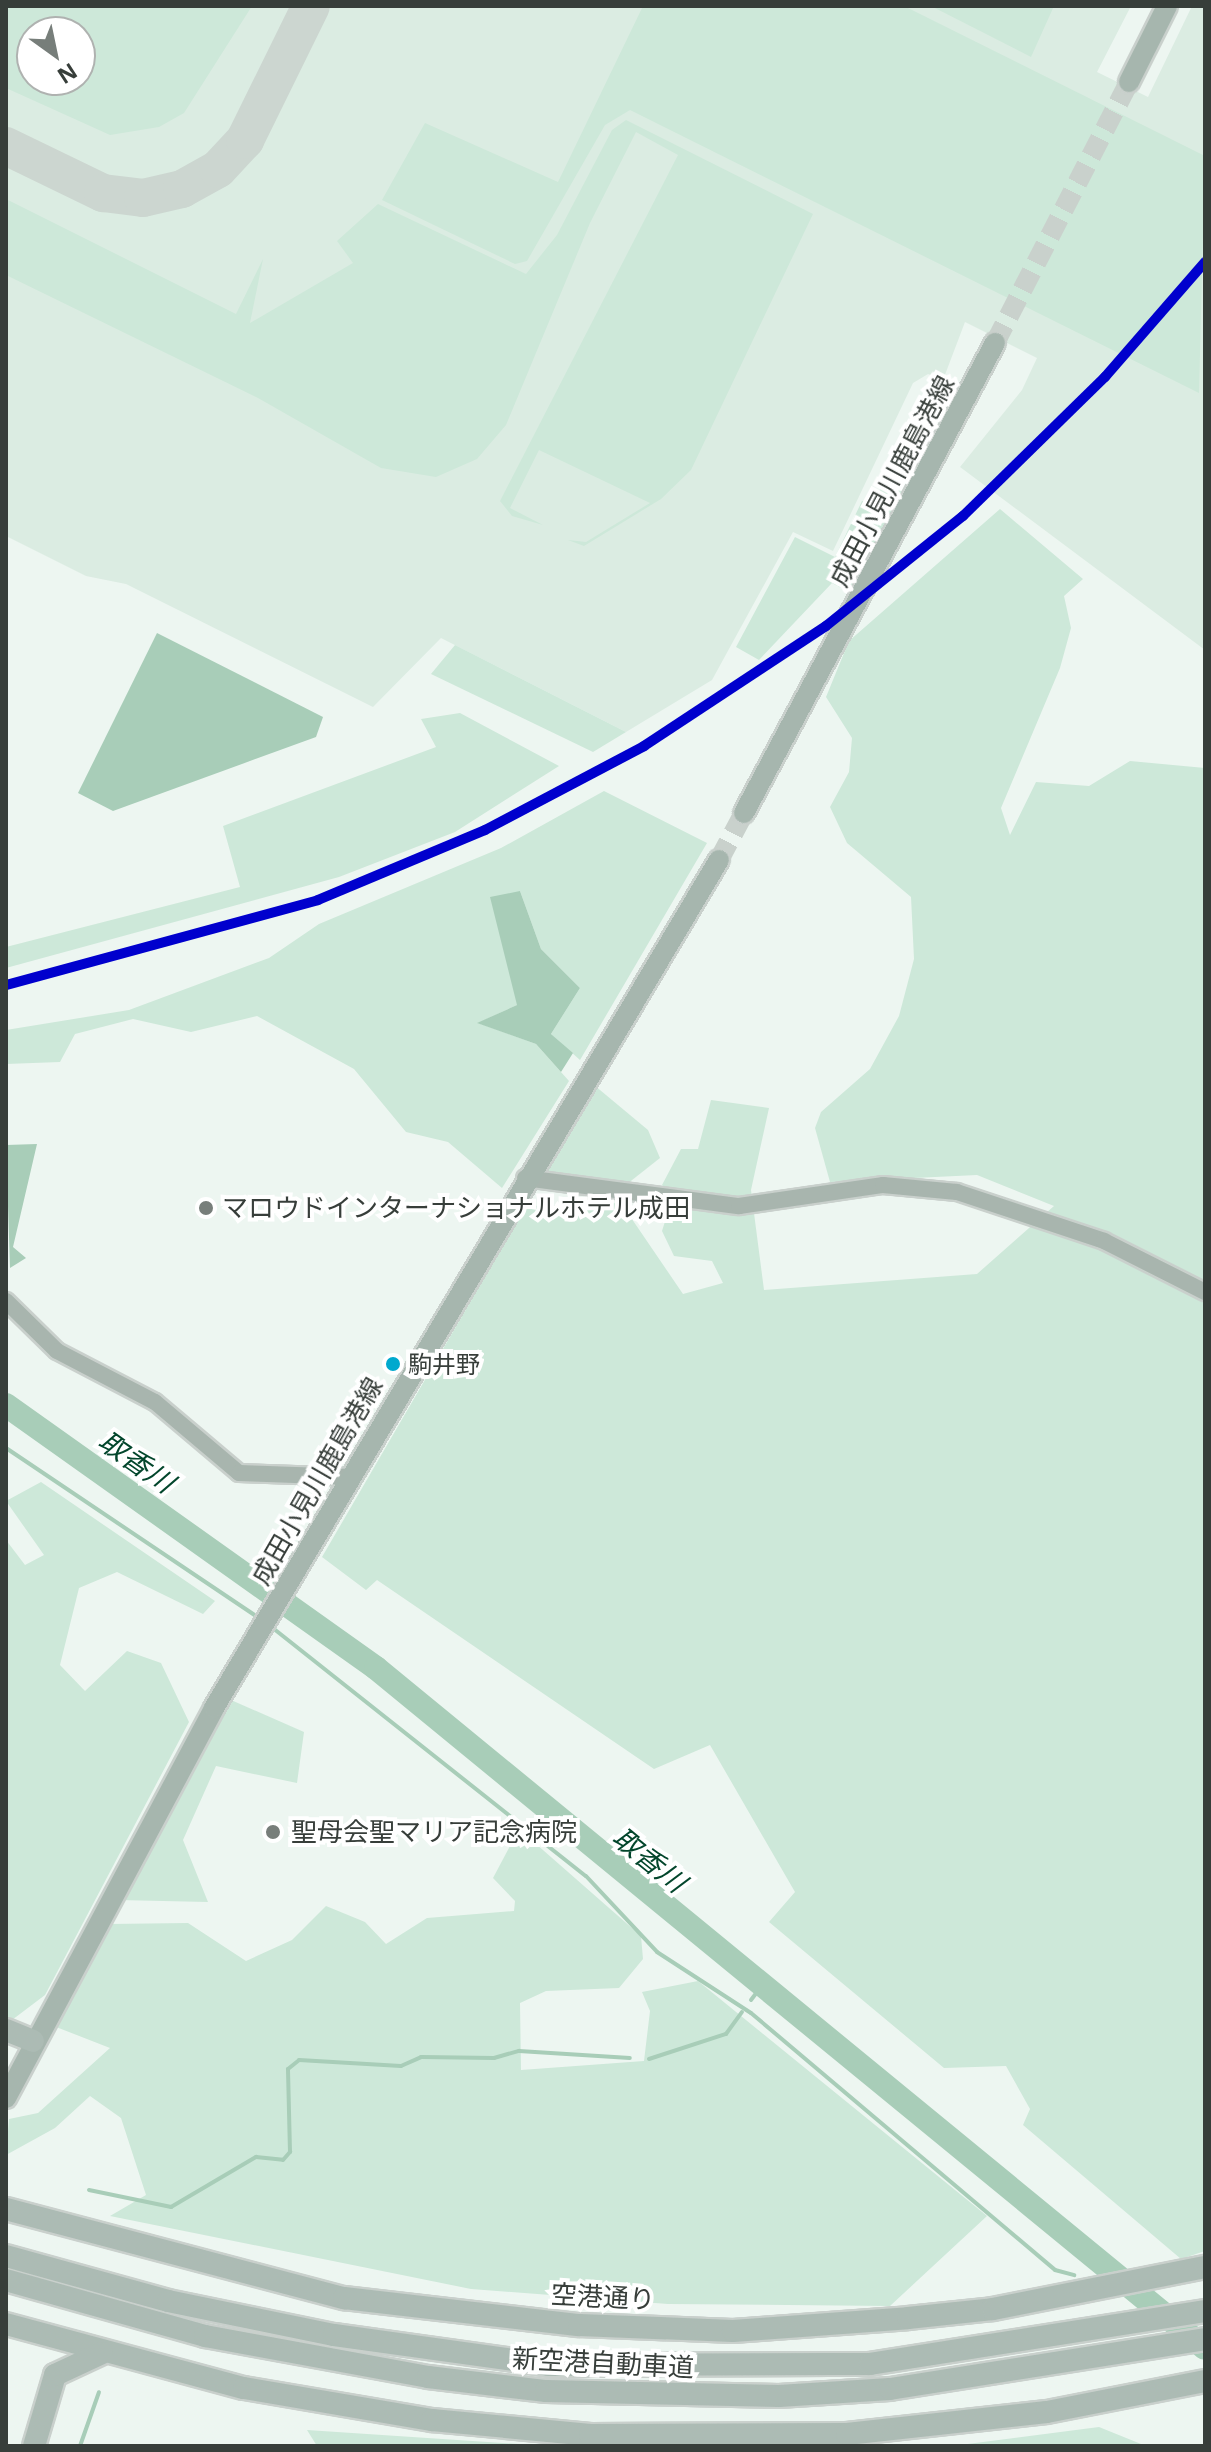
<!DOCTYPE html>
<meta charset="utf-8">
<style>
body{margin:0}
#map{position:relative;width:1211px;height:2452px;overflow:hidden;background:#edf6f1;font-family:"Open Sans","Noto Sans JP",sans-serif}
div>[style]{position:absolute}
.built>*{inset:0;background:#dbece2}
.green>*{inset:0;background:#cde8d9}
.water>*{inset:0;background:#a8cdb8}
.stream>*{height:4px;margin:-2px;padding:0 2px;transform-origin:2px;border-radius:2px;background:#a8cdb8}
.river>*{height:24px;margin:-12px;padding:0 12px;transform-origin:12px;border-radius:12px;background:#a8cdb8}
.taxiway>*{height:38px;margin:-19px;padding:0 19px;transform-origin:19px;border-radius:19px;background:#ccd6d0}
.major-tunnel>*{height:20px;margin-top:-10px;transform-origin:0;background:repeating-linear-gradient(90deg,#c9d1cc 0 20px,transparent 0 30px)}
.roads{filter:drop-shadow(2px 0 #c9d0cc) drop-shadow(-2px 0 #c9d0cc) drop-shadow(0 2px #c9d0cc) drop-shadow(0 -2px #c9d0cc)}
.minor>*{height:16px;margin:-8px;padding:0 8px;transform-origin:8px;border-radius:8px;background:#a8b5ae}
.major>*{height:20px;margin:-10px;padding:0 10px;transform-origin:10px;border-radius:10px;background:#a6b6ae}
.highway>*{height:22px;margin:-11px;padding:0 11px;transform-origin:11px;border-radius:11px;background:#acbbb4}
.rail-1>*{height:10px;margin:-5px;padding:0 5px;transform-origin:5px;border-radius:5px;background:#0000cd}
.dots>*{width:22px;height:22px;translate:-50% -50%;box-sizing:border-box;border:4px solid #fff;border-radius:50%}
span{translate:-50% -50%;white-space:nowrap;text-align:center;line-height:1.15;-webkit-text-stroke:8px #fff;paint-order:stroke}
.bus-label{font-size:24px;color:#373e3a}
.left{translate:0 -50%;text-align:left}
.street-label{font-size:26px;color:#373e3a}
.poi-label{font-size:26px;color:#373e3a}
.water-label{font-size:28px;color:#03462c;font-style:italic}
.frame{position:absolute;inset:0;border:8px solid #373e3a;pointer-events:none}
.north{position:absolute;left:16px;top:16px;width:80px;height:80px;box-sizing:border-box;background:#fff;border:2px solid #afb2b0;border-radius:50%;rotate:147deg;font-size:22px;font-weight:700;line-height:32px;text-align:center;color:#373e3a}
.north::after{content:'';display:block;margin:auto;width:28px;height:36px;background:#777e7a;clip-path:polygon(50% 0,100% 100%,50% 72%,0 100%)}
</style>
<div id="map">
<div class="built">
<div style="clip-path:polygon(evenodd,6px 6px,1131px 6px,1097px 72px,1148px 97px,1192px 6px,1205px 6px,1205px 650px,960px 467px,1022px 390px,1037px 358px,965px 322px,943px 380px,928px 374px,913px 383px,833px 551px,793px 532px,712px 680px,626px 732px,441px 638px,373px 707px,126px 584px,86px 576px,6px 536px,6px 6px,32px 32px,80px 32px,80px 80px,32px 80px,32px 32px)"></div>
</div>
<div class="green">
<div style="clip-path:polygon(evenodd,6px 6px,252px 6px,184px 113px,159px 127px,110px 135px,6px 88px,6px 6px,32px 32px,80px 32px,80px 80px,32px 80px,32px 32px)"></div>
<div style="clip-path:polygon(643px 6px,904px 6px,1205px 156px,1199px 393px,630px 110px,605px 125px,527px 261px,515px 264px,382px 200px,425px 123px,558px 182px)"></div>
<div style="clip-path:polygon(931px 6px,1054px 6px,1031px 57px)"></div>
<div style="clip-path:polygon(626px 120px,813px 214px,691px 470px,661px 499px,584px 546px,568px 540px,586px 542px,650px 503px,539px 450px,510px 508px,543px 525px,512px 516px,500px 501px,678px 155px,636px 132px,590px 223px,506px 425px,477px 459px,436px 477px,381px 468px,258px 398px,6px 275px,6px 199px,236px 314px,263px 259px,250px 323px,353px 263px,337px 241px,378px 204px,526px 274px,557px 235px,612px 130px)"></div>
<div style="clip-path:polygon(909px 482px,848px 592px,832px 583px,759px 660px,736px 647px,795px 537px,835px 557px,862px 501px,872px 504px,883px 484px)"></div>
<div style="clip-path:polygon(1000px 509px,1083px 579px,1064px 596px,1071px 628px,1060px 668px,1001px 808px,1010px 835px,1036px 782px,1089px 786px,1130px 761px,1205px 768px,1205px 2251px,1181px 2259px,1023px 2125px,1030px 2109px,1006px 2066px,944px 2068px,769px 1922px,795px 1892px,710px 1745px,654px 1769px,377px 1580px,366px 1590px,322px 1557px,526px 1206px,621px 1203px,683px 1294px,723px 1283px,712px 1261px,674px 1256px,662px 1231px,673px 1196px,662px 1185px,681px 1149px,698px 1149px,711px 1100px,769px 1108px,751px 1190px,764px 1290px,977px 1274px,1054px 1206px,977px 1175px,830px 1182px,815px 1128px,821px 1112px,870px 1069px,899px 1016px,914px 959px,911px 897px,847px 843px,830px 807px,849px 772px,852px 738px,826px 697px,849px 641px)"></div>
<div style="clip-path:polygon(455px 645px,626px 732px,593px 752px,431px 674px)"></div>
<div style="clip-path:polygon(460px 713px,559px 766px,455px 832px,339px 877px,6px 968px,6px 947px,240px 887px,223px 826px,436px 747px,421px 719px)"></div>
<div style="clip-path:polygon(604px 791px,707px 843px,580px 1060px,551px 1034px,580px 988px,541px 949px,520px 891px,517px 1005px,478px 1023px,536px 1044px,569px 1081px,502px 1188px,448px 1142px,406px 1132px,354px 1069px,257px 1016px,191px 1032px,133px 1019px,75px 1034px,60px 1062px,6px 1064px,6px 1030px,129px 1010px,269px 958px,319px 924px,501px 848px)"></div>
<div style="clip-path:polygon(594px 1085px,648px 1130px,660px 1158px,622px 1188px,544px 1176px)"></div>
<div style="clip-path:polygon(41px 1482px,215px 1601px,203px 1614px,117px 1572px,79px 1588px,60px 1665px,85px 1691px,127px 1651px,161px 1663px,189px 1722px,45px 1995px,12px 2020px,6px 2017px,6px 1540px,25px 1565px,44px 1555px,6px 1501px)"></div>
<div style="clip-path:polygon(231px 1700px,304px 1732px,297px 1783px,216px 1766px,183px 1840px,208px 1902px,118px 1900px)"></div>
<div style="clip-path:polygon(519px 1829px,641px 1936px,643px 1959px,619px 1988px,546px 1991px,520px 2003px,521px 2070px,644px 2061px,650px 2011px,642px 1992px,698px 1981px,987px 2216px,890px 2306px,668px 2304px,471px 2289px,110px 2216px,146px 2195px,121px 2118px,90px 2096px,55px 2128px,6px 2155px,9px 2119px,38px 2113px,110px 2048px,51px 2025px,109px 1924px,188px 1923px,246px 1961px,292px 1940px,326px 1906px,365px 1922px,386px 1944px,427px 1918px,514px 1911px,515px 1901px,493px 1878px)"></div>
<div style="clip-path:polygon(1099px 2427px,1146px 2446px,952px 2446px)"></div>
<div style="clip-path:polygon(307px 2430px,549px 2446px,317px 2446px)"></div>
</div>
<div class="water">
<div style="clip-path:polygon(157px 633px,323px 717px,316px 737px,113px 811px,78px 793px)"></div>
<div style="clip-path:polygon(520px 891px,541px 949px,580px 988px,551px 1034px,573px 1053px,561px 1072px,536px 1044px,477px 1023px,517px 1005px,490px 897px)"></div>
<div style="clip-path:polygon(37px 1144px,13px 1247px,26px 1258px,10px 1268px,6px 1145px)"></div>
</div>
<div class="stream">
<div style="left:6px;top:1448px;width:305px;rotate:33.9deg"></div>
<div style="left:269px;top:1625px;width:404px;rotate:38.4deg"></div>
<div style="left:586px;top:1876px;width:104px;rotate:46.9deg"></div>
<div style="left:657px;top:1952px;width:112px;rotate:33deg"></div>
<div style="left:751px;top:2013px;width:398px;rotate:40.2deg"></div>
<div style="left:1055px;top:2270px;width:20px;rotate:15deg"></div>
<div style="left:751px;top:2000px;width:15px;rotate:-53deg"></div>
<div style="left:649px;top:2059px;width:81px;rotate:-18deg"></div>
<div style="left:726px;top:2034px;width:27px;rotate:-54deg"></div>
<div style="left:89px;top:2190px;width:84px;rotate:11.7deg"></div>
<div style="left:171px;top:2207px;width:99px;rotate:-30.5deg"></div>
<div style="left:256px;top:2157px;width:27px;rotate:6deg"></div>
<div style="left:283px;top:2160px;width:11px;rotate:-49deg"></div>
<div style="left:290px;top:2152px;width:83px;rotate:-91.4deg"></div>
<div style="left:288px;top:2069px;width:14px;rotate:-39deg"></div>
<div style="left:299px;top:2060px;width:102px;rotate:3.4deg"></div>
<div style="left:401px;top:2066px;width:22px;rotate:-24deg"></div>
<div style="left:421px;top:2057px;width:73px;rotate:0.8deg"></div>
<div style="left:494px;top:2058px;width:26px;rotate:-16deg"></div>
<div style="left:519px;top:2051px;width:111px;rotate:3.6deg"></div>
<div style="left:80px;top:2446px;width:57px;rotate:-70.6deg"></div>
</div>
<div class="river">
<div style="left:6px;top:1405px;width:454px;rotate:35.4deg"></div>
<div style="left:376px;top:1668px;width:1072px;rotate:39.36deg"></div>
</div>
<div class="taxiway">
<div style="left:6px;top:146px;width:108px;rotate:25.9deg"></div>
<div style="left:103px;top:193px;width:40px;rotate:7.1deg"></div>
<div style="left:143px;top:198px;width:40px;rotate:-13deg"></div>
<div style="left:182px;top:189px;width:41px;rotate:-29.1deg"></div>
<div style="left:218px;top:169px;width:40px;rotate:-47deg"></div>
<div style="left:245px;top:140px;width:149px;rotate:-63.8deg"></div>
</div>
<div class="major-tunnel">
<div style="left:995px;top:343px;width:293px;rotate:-62.8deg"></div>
<div style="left:719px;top:860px;width:53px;rotate:-62deg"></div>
</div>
<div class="roads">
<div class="minor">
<div style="left:525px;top:1178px;width:216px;rotate:7.5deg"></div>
<div style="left:739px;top:1206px;width:146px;rotate:-8.3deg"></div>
<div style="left:883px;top:1185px;width:74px;rotate:5.4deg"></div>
<div style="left:957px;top:1192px;width:155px;rotate:18.4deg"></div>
<div style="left:1104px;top:1241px;width:113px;rotate:26.8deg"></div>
<div style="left:6px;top:1301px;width:71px;rotate:44.4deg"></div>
<div style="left:57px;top:1351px;width:110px;rotate:27.5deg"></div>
<div style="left:155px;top:1402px;width:110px;rotate:40.2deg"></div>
<div style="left:239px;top:1473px;width:113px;rotate:2deg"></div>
</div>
<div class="major">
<div style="left:1129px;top:82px;width:85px;rotate:-63.4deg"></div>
<div style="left:744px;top:813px;width:533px;rotate:-61.9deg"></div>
<div style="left:6px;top:2098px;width:442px;rotate:-61.9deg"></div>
<div style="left:214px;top:1708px;width:987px;rotate:-59.23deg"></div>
</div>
<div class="highway">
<div style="left:6px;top:2030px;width:29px;rotate:22deg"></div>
<div style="left:6px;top:2209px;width:350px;rotate:14.8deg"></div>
<div style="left:344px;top:2298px;width:237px;rotate:6.6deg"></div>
<div style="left:579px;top:2325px;width:154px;rotate:2.2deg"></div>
<div style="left:733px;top:2331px;width:175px;rotate:-4.2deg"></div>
<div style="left:908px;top:2318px;width:85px;rotate:-6deg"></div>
<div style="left:993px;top:2309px;width:216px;rotate:-11.2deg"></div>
<div style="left:6px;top:2256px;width:168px;rotate:15.5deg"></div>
<div style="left:168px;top:2301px;width:169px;rotate:11.6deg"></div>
<div style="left:334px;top:2335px;width:217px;rotate:7.9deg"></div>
<div style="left:549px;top:2365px;width:321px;rotate:-0.2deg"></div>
<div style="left:870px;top:2364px;width:339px;rotate:-9deg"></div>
<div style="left:6px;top:2280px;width:207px;rotate:15.7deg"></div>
<div style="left:205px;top:2336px;width:227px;rotate:10.4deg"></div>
<div style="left:428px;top:2377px;width:119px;rotate:6.8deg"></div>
<div style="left:546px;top:2391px;width:233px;rotate:1.2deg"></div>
<div style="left:779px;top:2396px;width:111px;rotate:-3.6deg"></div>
<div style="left:890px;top:2389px;width:319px;rotate:-9deg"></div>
<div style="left:6px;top:2324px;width:246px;rotate:15.1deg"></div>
<div style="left:244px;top:2388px;width:191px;rotate:9.7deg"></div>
<div style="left:432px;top:2420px;width:159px;rotate:5.4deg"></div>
<div style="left:590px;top:2435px;width:257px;rotate:-0.2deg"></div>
<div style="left:847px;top:2434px;width:201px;rotate:-6.3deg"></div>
<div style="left:1047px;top:2412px;width:161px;rotate:-11.1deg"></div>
<div style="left:34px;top:2446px;width:74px;rotate:-73.5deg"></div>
<div style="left:55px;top:2375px;width:52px;rotate:-25.1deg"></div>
</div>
</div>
<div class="rail-1">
<div style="left:6px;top:985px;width:323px;rotate:-15.2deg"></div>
<div style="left:318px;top:900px;width:181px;rotate:-22.7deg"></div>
<div style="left:485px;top:830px;width:180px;rotate:-27.8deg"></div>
<div style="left:644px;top:746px;width:218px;rotate:-33.4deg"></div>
<div style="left:826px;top:626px;width:176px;rotate:-38.8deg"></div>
<div style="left:963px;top:516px;width:199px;rotate:-44.4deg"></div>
<div style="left:1105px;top:377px;width:152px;rotate:-49deg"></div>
</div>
<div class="dots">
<div style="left:206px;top:1208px;background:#777e7a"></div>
<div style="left:393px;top:1364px;background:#00a9ce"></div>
<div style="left:273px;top:1832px;background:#777e7a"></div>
</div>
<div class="bus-label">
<span class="left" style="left:408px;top:1364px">駒井野</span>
</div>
<div class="street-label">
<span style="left:892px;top:481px;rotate:-62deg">成田小見川鹿島港線</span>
<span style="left:317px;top:1481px;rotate:-60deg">成田小見川鹿島港線</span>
<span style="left:603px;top:2297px;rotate:3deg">空港通り</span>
<span style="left:603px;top:2363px;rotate:3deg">新空港自動車道</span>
</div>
<div class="poi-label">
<span class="left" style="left:222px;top:1208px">マロウドインターナショナルホテル成田</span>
<span class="left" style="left:291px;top:1832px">聖母会聖マリア記念病院</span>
</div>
<div class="water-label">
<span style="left:137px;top:1461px;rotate:35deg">取香川</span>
<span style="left:650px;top:1859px;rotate:39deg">取香川</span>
</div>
<div class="frame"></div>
<div class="north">N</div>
</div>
